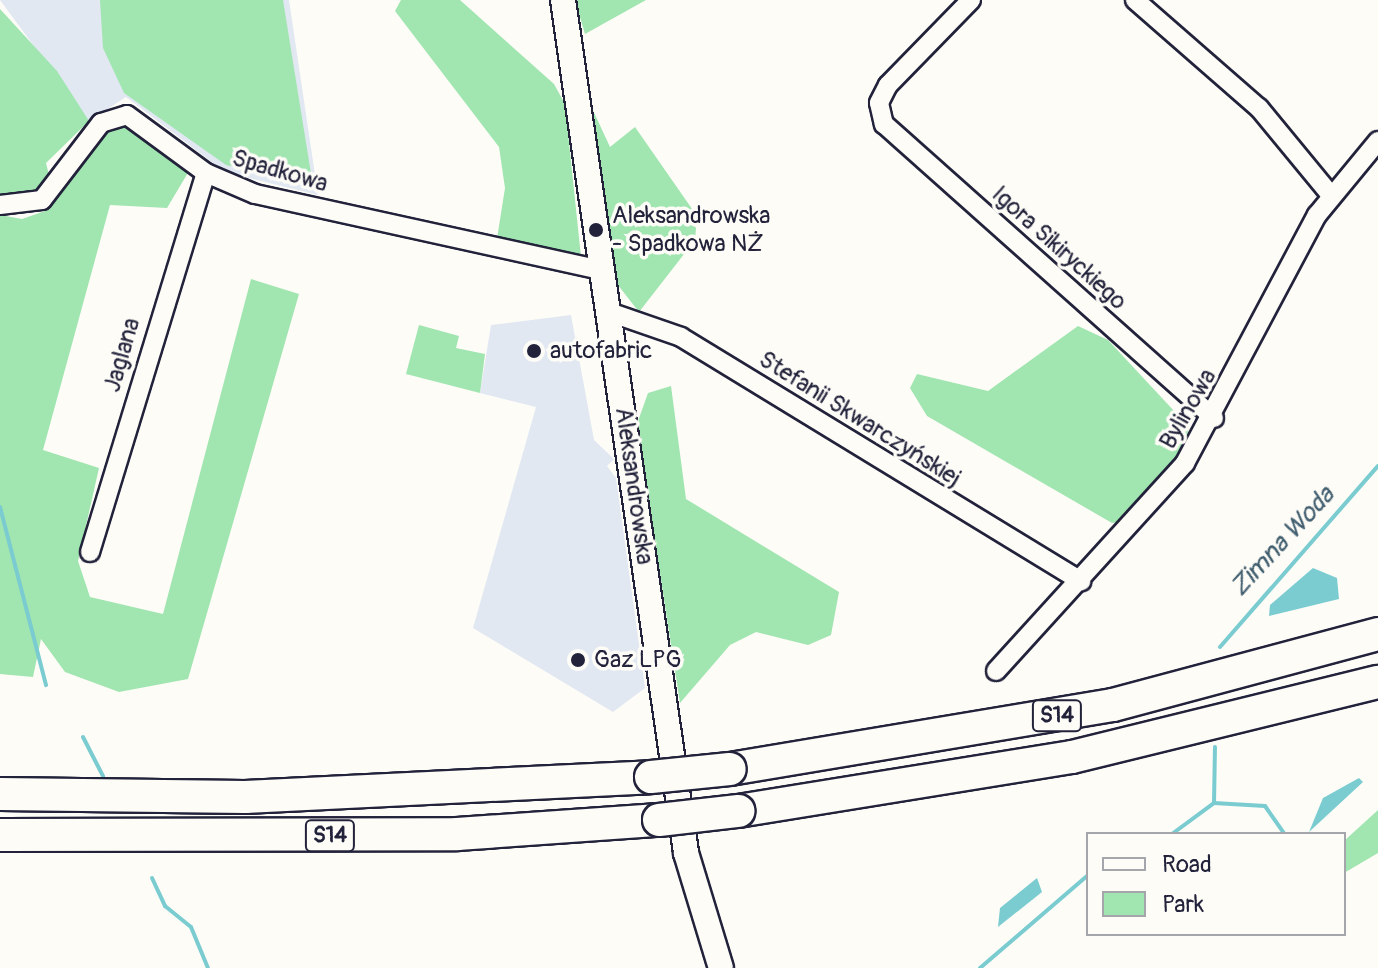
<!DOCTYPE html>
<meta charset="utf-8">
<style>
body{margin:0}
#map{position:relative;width:1378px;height:968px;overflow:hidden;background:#fdfcf7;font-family:Pangolin,sans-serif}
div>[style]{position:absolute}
.built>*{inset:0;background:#e1e8f2}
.green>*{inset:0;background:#a1e5b0}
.water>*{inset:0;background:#7accd0}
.stream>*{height:4px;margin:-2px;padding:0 2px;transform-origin:2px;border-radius:2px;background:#7accd0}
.roads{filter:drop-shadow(2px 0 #22223b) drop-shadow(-2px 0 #22223b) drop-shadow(0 2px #22223b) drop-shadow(0 -2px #22223b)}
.minor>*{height:18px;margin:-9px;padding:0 9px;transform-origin:9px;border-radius:9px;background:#fdfcf7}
.secondary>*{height:24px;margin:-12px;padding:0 12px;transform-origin:12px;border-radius:12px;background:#fdfcf7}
.motorway>*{height:32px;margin:-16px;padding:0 16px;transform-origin:16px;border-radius:16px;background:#fdfcf7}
.bridges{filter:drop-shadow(2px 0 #22223b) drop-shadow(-2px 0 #22223b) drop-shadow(0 2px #22223b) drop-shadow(0 -2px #22223b)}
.motorway-bridge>*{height:32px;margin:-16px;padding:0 16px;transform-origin:16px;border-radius:16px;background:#fdfcf7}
.dots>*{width:22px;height:22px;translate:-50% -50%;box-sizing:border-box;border:4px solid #fdfcf7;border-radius:50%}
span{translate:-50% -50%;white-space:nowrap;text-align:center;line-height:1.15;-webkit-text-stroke:7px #fdfcf7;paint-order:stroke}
.shield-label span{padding:2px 6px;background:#fdfcf7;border:2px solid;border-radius:6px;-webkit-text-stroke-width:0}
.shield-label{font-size:22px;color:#22223b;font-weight:700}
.street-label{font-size:24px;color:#22223b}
.poi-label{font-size:24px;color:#22223b}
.left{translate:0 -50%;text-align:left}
.water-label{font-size:26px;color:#415e6f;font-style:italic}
.legend{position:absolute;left:1086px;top:832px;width:260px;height:104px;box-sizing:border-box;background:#fdfcf7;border:2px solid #a5a5ac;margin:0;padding:10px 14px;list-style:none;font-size:24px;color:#22223b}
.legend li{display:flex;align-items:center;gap:16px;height:40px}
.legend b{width:40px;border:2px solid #a5a5ac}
</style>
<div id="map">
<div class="built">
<div style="clip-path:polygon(0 0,289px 0,318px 195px,225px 172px,126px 97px,89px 121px)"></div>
<div style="clip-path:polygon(571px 315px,594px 440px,614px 459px,607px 466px,616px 478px,645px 688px,613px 712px,473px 628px,536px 407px,480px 393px,491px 325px)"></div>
</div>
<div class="green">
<div style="clip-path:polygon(100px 0,283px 0,313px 186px,226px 165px,124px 93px,103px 48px)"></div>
<div style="clip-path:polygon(401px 0,460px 0,554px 84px,565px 104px,581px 257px,496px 245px,505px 188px,499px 147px,395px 11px)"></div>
<div style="clip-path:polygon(575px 0,646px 0,585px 34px)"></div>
<div style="clip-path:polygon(0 9px,57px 71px,89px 121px,46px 163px,49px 175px,37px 190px,18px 197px,0 194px)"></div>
<div style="clip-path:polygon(591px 106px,610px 147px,635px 127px,697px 216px,695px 240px,639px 312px,614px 280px)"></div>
<div style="clip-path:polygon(124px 127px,140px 131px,189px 171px,167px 208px,110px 205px,43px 450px,99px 468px,78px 561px,90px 597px,163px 614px,251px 279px,299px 294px,188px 679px,119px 692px,65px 672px,41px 639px,33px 677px,0 674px,0 215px,22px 219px,45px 211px,107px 133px)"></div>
<div style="clip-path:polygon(419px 325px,459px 336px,456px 348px,485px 354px,480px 393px,406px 374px)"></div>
<div style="clip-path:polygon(1078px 326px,1108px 340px,1189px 427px,1184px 446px,1127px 521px,1112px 523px,927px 416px,910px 388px,917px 374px,988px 391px)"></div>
<div style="clip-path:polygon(671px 386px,686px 499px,839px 592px,831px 635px,808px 645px,756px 632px,730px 645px,680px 703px,637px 424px,648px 393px)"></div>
<div style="clip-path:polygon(1378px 810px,1378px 853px,1344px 873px,1344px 841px)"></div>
</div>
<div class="water">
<div style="clip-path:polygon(1313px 568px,1337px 578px,1339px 599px,1269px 616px,1270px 605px)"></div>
<div style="clip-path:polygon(1359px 778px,1363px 782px,1309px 832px,1323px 798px)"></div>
<div style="clip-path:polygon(1037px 878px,1042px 892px,998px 927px,1000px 908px)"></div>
</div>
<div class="stream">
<div style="left:0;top:507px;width:184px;rotate:75.5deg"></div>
<div style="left:1220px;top:647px;width:240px;rotate:-48.9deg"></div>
<div style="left:83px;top:737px;width:44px;rotate:62.9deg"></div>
<div style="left:1214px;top:803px;width:51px;rotate:3.4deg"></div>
<div style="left:1265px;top:806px;width:33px;rotate:55deg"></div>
<div style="left:1172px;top:834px;width:52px;rotate:-36.4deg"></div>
<div style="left:1214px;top:803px;width:56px;rotate:-89deg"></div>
<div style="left:152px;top:878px;width:31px;rotate:65deg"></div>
<div style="left:165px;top:906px;width:33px;rotate:39deg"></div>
<div style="left:191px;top:927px;width:44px;rotate:67.5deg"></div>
<div style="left:980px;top:968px;width:143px;rotate:-40.7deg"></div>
</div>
<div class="roads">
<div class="minor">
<div style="left:971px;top:0;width:119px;rotate:134.3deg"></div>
<div style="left:888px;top:85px;width:20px;rotate:117deg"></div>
<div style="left:879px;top:103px;width:22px;rotate:77deg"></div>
<div style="left:884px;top:124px;width:442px;rotate:41.7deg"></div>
<div style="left:1135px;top:0;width:164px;rotate:41.1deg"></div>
<div style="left:1259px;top:108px;width:112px;rotate:50.5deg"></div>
<div style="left:0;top:205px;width:42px;rotate:-6.8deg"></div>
<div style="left:42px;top:200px;width:97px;rotate:-52.5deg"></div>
<div style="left:101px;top:123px;width:27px;rotate:-17deg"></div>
<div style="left:127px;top:115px;width:98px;rotate:36.3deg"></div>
<div style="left:206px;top:173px;width:53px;rotate:23.2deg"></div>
<div style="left:255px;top:194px;width:355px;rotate:12.4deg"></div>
<div style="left:609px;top:312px;width:76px;rotate:19.1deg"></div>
<div style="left:681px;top:337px;width:469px;rotate:31.4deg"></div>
<div style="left:90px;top:552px;width:396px;rotate:-73deg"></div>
<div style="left:996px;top:671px;width:281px;rotate:-47.7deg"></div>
<div style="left:1185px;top:463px;width:281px;rotate:-62deg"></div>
<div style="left:1317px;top:215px;width:96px;rotate:-50.5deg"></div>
</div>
<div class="secondary">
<div style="left:563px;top:0;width:862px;rotate:81.79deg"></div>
<div style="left:686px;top:853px;width:120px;rotate:73.1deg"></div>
</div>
<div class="motorway">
<div style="left:730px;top:769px;width:388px;rotate:-9.5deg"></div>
<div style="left:1113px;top:705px;width:274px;rotate:-15deg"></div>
<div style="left:0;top:794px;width:245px;rotate:0.7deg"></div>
<div style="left:245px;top:797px;width:406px;rotate:-2.8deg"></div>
<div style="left:738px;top:811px;width:338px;rotate:-9.2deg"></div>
<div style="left:1072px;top:757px;width:315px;rotate:-13.8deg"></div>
<div style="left:0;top:835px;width:457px;rotate:-0.1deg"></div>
<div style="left:457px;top:834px;width:202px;rotate:-4deg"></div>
</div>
</div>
<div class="bridges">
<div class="motorway-bridge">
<div style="left:651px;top:777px;width:79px;rotate:-5.8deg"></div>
<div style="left:659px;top:820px;width:80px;rotate:-6.5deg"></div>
</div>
</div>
<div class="dots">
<div style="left:596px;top:230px;background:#22223b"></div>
<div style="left:534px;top:351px;background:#22223b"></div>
<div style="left:578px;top:660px;background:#22223b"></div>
</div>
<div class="shield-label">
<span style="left:1057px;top:716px">S14</span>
<span style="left:330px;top:836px">S14</span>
</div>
<div class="street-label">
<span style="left:280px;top:171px;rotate:16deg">Spadkowa</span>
<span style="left:1059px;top:248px;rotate:42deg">Igora Sikiryckiego</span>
<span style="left:122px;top:355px;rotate:-74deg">Jaglana</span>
<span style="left:1188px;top:409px;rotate:-60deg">Bylinowa</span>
<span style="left:860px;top:419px;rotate:32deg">Stefanii Skwarczyńskiej</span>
<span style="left:634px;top:486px;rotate:82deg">Aleksandrowska</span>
</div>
<div class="poi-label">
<span class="left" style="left:612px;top:230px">Aleksandrowska<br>- Spadkowa NŻ</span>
<span class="left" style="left:550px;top:351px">autofabric</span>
<span class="left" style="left:594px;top:660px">Gaz LPG</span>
</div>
<div class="water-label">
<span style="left:1283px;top:542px;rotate:-47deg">Zimna Woda</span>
</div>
<ul class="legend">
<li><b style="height:10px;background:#fdfcf7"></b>Road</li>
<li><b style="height:22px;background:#a1e5b0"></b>Park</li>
</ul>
</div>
